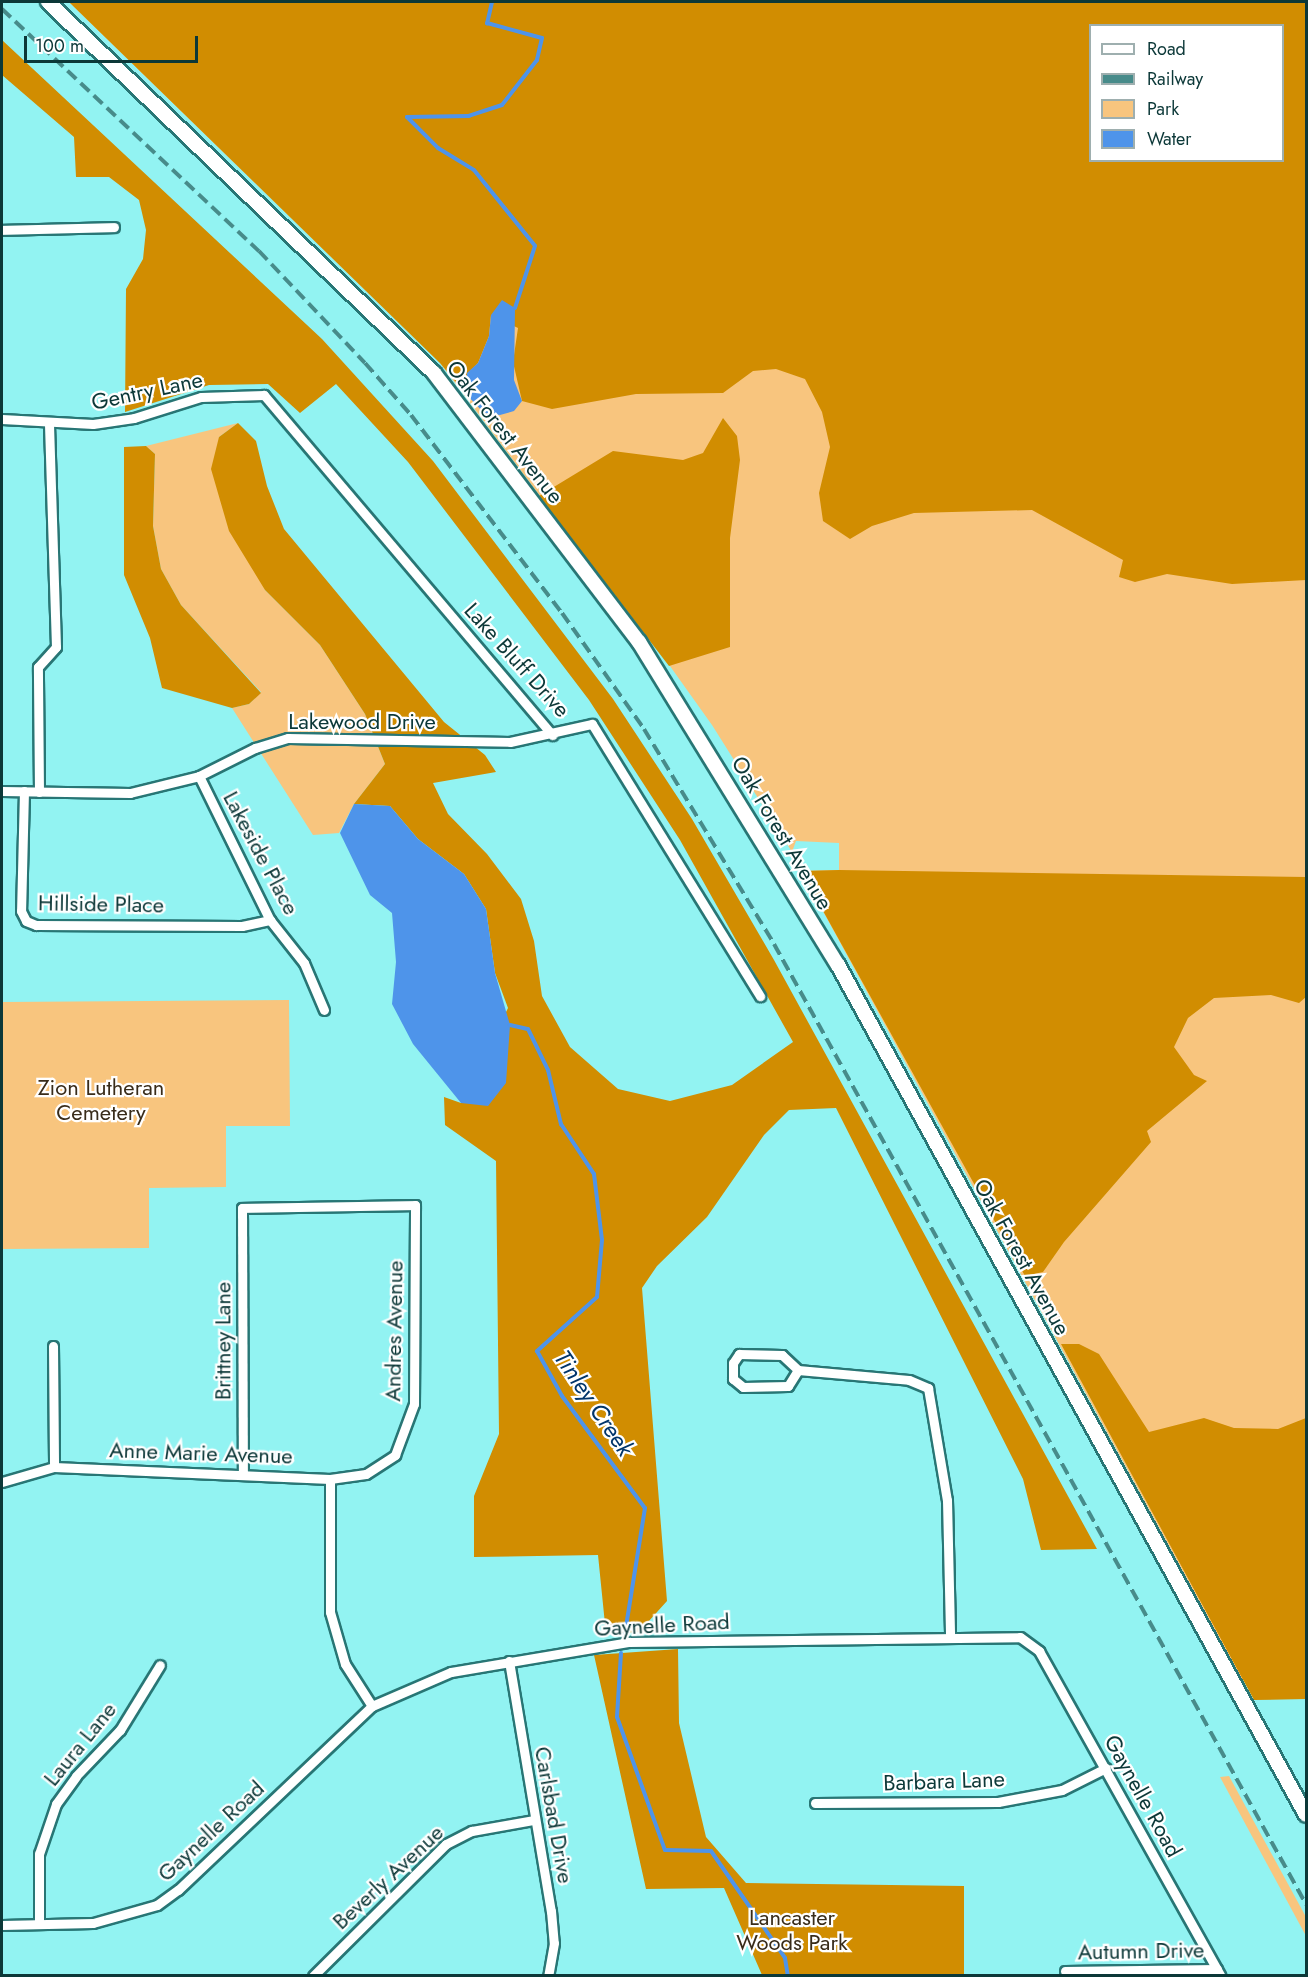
<!DOCTYPE html>
<style>
body{margin:0}
#map{position:relative;width:1308px;height:1977px;overflow:hidden;background:#92f3f2;font-family:Jost,sans-serif}
div>[style]{position:absolute}
.green>*{inset:0;background:#f8c57e}
.forest>*{inset:0;background:#d18d01}
.water>*{inset:0;background:#4e94ea}
.stream>*{height:4px;margin:-2px;padding:0 2px;transform-origin:2px;border-radius:2px;background:#4e94ea}
.roads{filter:drop-shadow(2px 0 #287675) drop-shadow(-2px 0 #287675) drop-shadow(0 2px #287675) drop-shadow(0 -2px #287675)}
.street>*{height:9px;margin:-4.5px;padding:0 4.5px;transform-origin:4.5px;border-radius:4.5px;background:#fff}
.secondary>*{height:14px;margin:-7px;padding:0 7px;transform-origin:7px;border-radius:7px;background:#fff}
.rail>*{height:4px;margin-top:-2px;transform-origin:0;background:repeating-linear-gradient(90deg,#478b8a 0 12px,transparent 0 18px)}
span{translate:-50% -50%;white-space:nowrap;text-align:center;line-height:1.15;-webkit-text-stroke:4.5px #fff;paint-order:stroke}
.street-label{font-size:22px;color:#0c3838}
.park-label{font-size:22px;color:#392c1a}
.water-label{font-size:24px;color:#02356a;font-style:italic}
.frame{position:absolute;inset:0;border:3px solid #0c3838;pointer-events:none}
.legend{position:absolute;left:1089px;top:24px;width:195px;height:138px;box-sizing:border-box;background:#fff;border:2px solid #9eafaf;margin:0;padding:8px 10px;list-style:none;font-size:18px;color:#0c3838}
.legend li{display:flex;align-items:center;gap:12px;height:30px}
.legend b{width:30px;border:2px solid #9eafaf}
.scale{position:absolute;left:24px;top:36px;width:174px;height:27px;box-sizing:border-box;border:3px solid #0c3838;border-top:0;padding-left:8px;font-size:18px;line-height:21px;white-space:nowrap;color:#0c3838;-webkit-text-stroke:4px #fff;paint-order:stroke}
</style>
<div id="map">
<div class="green">
<div style="clip-path:polygon(evenodd,69px 2px,1306px 2px,1306px 1680px,1242px 1680px,801px 871px,839px 870px,839px 843px,796px 841px,792px 852px,712px 725px,640px 624px,600px 576px,440px 363px,69px 2px,1090px 26px,1282px 26px,1282px 160px,1090px 160px,1090px 26px)"></div>
<div style="clip-path:polygon(238px 423px,219px 437px,265px 590px,320px 645px,365px 714px,385px 764px,354px 804px,339px 833px,313px 835px,232px 708px,249px 704px,261px 692px,181px 605px,161px 569px,153px 526px,155px 454px,146px 446px)"></div>
<div style="clip-path:polygon(289px 1000px,290px 1126px,226px 1126px,226px 1187px,149px 1188px,149px 1248px,2px 1249px,2px 1002px)"></div>
<div style="clip-path:polygon(1229px 1776px,1306px 1917px,1306px 1936px,1220px 1777px)"></div>
</div>
<div class="forest">
<div style="clip-path:polygon(evenodd,69px 2px,1306px 2px,1306px 580px,1232px 584px,1167px 574px,1135px 582px,1119px 577px,1123px 560px,1032px 510px,914px 513px,872px 526px,850px 539px,823px 521px,819px 493px,830px 447px,822px 412px,805px 379px,776px 369px,753px 371px,723px 393px,636px 394px,552px 409px,522px 401px,513px 362px,518px 328px,491px 315px,489px 336px,478px 363px,467px 374px,465px 393px,440px 363px,69px 2px,1090px 26px,1282px 26px,1282px 160px,1090px 160px,1090px 26px)"></div>
<div style="clip-path:polygon(2px 40px,322px 339px,433px 461px,613px 699px,692px 819px,774px 960px,1097px 1549px,1041px 1550px,1023px 1479px,836px 1108px,789px 1110px,764px 1135px,707px 1217px,657px 1266px,642px 1288px,667px 1601px,639px 1632px,606px 1634px,598px 1555px,474px 1557px,474px 1496px,499px 1434px,496px 1161px,445px 1125px,444px 1097px,461px 1103px,508px 1008px,495px 973px,486px 909px,464px 874px,418px 839px,390px 806px,354px 804px,385px 764px,365px 714px,320px 645px,265px 590px,229px 531px,211px 469px,219px 437px,238px 423px,256px 441px,267px 486px,284px 529px,444px 722px,485px 755px,496px 772px,433px 783px,448px 814px,487px 854px,521px 899px,534px 941px,542px 996px,570px 1047px,618px 1089px,670px 1101px,732px 1085px,793px 1042px,680px 840px,589px 700px,408px 462px,336px 384px,300px 413px,268px 384px,209px 385px,125px 412px,126px 289px,143px 259px,146px 230px,139px 200px,109px 177px,76px 177px,74px 137px,2px 75px)"></div>
<div style="clip-path:polygon(723px 418px,737px 436px,740px 460px,730px 538px,730px 647px,669px 666px,539px 496px,613px 451px,683px 460px,703px 453px)"></div>
<div style="clip-path:polygon(146px 446px,155px 454px,153px 526px,161px 569px,181px 605px,261px 693px,249px 704px,232px 708px,162px 688px,150px 638px,124px 575px,124px 447px)"></div>
<div style="clip-path:polygon(839px 870px,1306px 877px,1306px 997px,1299px 1003px,1271px 995px,1214px 998px,1188px 1018px,1174px 1047px,1194px 1075px,1207px 1081px,1147px 1131px,1151px 1142px,1064px 1242px,1043px 1272px,1025px 1276px,801px 871px)"></div>
<div style="clip-path:polygon(1061px 1344px,1079px 1344px,1099px 1354px,1149px 1432px,1204px 1418px,1234px 1428px,1278px 1429px,1306px 1418px,1306px 1699px,1254px 1700px)"></div>
<div style="clip-path:polygon(678px 1649px,679px 1723px,706px 1837px,746px 1883px,964px 1886px,964px 1975px,762px 1975px,724px 1888px,646px 1889px,594px 1655px)"></div>
</div>
<div class="water">
<div style="clip-path:polygon(502px 300px,515px 308px,514px 380px,522px 401px,514px 411px,500px 415px,484px 413px,465px 393px,467px 373px,478px 363px,489px 336px,491px 315px)"></div>
<div style="clip-path:polygon(354px 804px,390px 806px,418px 839px,464px 874px,486px 909px,495px 973px,510px 1025px,506px 1083px,488px 1106px,461px 1103px,413px 1044px,392px 1004px,396px 962px,392px 913px,370px 895px,340px 833px)"></div>
</div>
<div class="stream">
<div style="left:492px;top:2px;width:22px;rotate:103deg"></div>
<div style="left:487px;top:23px;width:57px;rotate:15.3deg"></div>
<div style="left:542px;top:38px;width:23px;rotate:103deg"></div>
<div style="left:537px;top:60px;width:57px;rotate:127.9deg"></div>
<div style="left:502px;top:105px;width:35px;rotate:162deg"></div>
<div style="left:469px;top:116px;width:62px;rotate:179.1deg"></div>
<div style="left:407px;top:117px;width:44px;rotate:45deg"></div>
<div style="left:438px;top:148px;width:42px;rotate:31.4deg"></div>
<div style="left:474px;top:170px;width:97px;rotate:51.2deg"></div>
<div style="left:535px;top:246px;width:65px;rotate:107.9deg"></div>
<div style="left:510px;top:1025px;width:18px;rotate:13deg"></div>
<div style="left:528px;top:1029px;width:46px;rotate:64deg"></div>
<div style="left:548px;top:1070px;width:56px;rotate:76.5deg"></div>
<div style="left:561px;top:1124px;width:60px;rotate:56.6deg"></div>
<div style="left:594px;top:1174px;width:66px;rotate:83.1deg"></div>
<div style="left:602px;top:1240px;width:57px;rotate:95deg"></div>
<div style="left:597px;top:1297px;width:81px;rotate:138deg"></div>
<div style="left:537px;top:1351px;width:51px;rotate:60.9deg"></div>
<div style="left:562px;top:1396px;width:139px;rotate:53.5deg"></div>
<div style="left:645px;top:1508px;width:127px;rotate:99.1deg"></div>
<div style="left:621px;top:1653px;width:64px;rotate:93.6deg"></div>
<div style="left:617px;top:1717px;width:141px;rotate:70.2deg"></div>
<div style="left:665px;top:1850px;width:46px;rotate:1.2deg"></div>
<div style="left:711px;top:1851px;width:130px;rotate:55.3deg"></div>
<div style="left:785px;top:1958px;width:18px;rotate:81deg"></div>
</div>
<div class="roads">
<div class="street">
<div style="left:2px;top:230px;width:112px;rotate:-1.5deg"></div>
<div style="left:2px;top:419px;width:91px;rotate:3.1deg"></div>
<div style="left:93px;top:424px;width:41px;rotate:-8.3deg"></div>
<div style="left:134px;top:418px;width:70px;rotate:-17.4deg"></div>
<div style="left:201px;top:397px;width:63px;rotate:-1.8deg"></div>
<div style="left:264px;top:395px;width:446px;rotate:49.7deg"></div>
<div style="left:199px;top:776px;width:161px;rotate:63.8deg"></div>
<div style="left:270px;top:920px;width:55px;rotate:51.7deg"></div>
<div style="left:304px;top:963px;width:51px;rotate:66.9deg"></div>
<div style="left:2px;top:791px;width:128px;rotate:0.9deg"></div>
<div style="left:130px;top:793px;width:71px;rotate:-13.8deg"></div>
<div style="left:199px;top:776px;width:63px;rotate:-26.6deg"></div>
<div style="left:255px;top:748px;width:34px;rotate:-17deg"></div>
<div style="left:288px;top:738px;width:222px;rotate:1deg"></div>
<div style="left:510px;top:742px;width:84px;rotate:-12.4deg"></div>
<div style="left:592px;top:724px;width:320px;rotate:58.3deg"></div>
<div style="left:24px;top:791px;width:120px;rotate:91.4deg"></div>
<div style="left:21px;top:911px;width:11px;rotate:63deg"></div>
<div style="left:26px;top:921px;width:11px;rotate:22deg"></div>
<div style="left:36px;top:925px;width:206px;rotate:0.3deg"></div>
<div style="left:242px;top:926px;width:29px;rotate:-12deg"></div>
<div style="left:39px;top:792px;width:125px;rotate:-90.5deg"></div>
<div style="left:38px;top:667px;width:27px;rotate:-48deg"></div>
<div style="left:56px;top:647px;width:223px;rotate:-91.8deg"></div>
<div style="left:53px;top:1346px;width:121px;rotate:89.5deg"></div>
<div style="left:798px;top:1370px;width:19px;rotate:122deg"></div>
<div style="left:788px;top:1386px;width:45px;rotate:178.7deg"></div>
<div style="left:743px;top:1387px;width:13px;rotate:-141deg"></div>
<div style="left:733px;top:1379px;width:16px;rotate:-90deg"></div>
<div style="left:733px;top:1363px;width:11px;rotate:-56deg"></div>
<div style="left:739px;top:1354px;width:43px;rotate:1.3deg"></div>
<div style="left:782px;top:1355px;width:22px;rotate:43deg"></div>
<div style="left:798px;top:1370px;width:111px;rotate:5.1deg"></div>
<div style="left:909px;top:1380px;width:21px;rotate:23deg"></div>
<div style="left:928px;top:1388px;width:114px;rotate:80.4deg"></div>
<div style="left:947px;top:1500px;width:137px;rotate:88.7deg"></div>
<div style="left:330px;top:1479px;width:133px;rotate:90deg"></div>
<div style="left:330px;top:1612px;width:54px;rotate:73.9deg"></div>
<div style="left:345px;top:1664px;width:50px;rotate:57.3deg"></div>
<div style="left:2px;top:1482px;width:54px;rotate:-16.1deg"></div>
<div style="left:54px;top:1467px;width:276px;rotate:2.5deg"></div>
<div style="left:330px;top:1479px;width:36px;rotate:-8deg"></div>
<div style="left:366px;top:1474px;width:35px;rotate:-33deg"></div>
<div style="left:395px;top:1455px;width:54px;rotate:-69.6deg"></div>
<div style="left:414px;top:1404px;width:199px;rotate:-89.7deg"></div>
<div style="left:415px;top:1205px;width:173px;rotate:179deg"></div>
<div style="left:242px;top:1208px;width:265px;rotate:89.8deg"></div>
<div style="left:509px;top:1661px;width:254px;rotate:80.5deg"></div>
<div style="left:551px;top:1911px;width:32px;rotate:85deg"></div>
<div style="left:554px;top:1943px;width:34px;rotate:100deg"></div>
<div style="left:815px;top:1803px;width:183px;rotate:-0.3deg"></div>
<div style="left:998px;top:1802px;width:65px;rotate:-10.6deg"></div>
<div style="left:1062px;top:1790px;width:49px;rotate:-26.6deg"></div>
<div style="left:39px;top:1924px;width:70px;rotate:-90deg"></div>
<div style="left:39px;top:1854px;width:53px;rotate:-71.2deg"></div>
<div style="left:56px;top:1804px;width:34px;rotate:-54deg"></div>
<div style="left:76px;top:1776px;width:64px;rotate:-46.3deg"></div>
<div style="left:120px;top:1730px;width:76px;rotate:-58.4deg"></div>
<div style="left:2px;top:1925px;width:91px;rotate:-1.3deg"></div>
<div style="left:93px;top:1923px;width:66px;rotate:-15.7deg"></div>
<div style="left:157px;top:1905px;width:26px;rotate:-36deg"></div>
<div style="left:178px;top:1890px;width:267px;rotate:-43.5deg"></div>
<div style="left:372px;top:1706px;width:86px;rotate:-23.3deg"></div>
<div style="left:451px;top:1672px;width:181px;rotate:-9.6deg"></div>
<div style="left:629px;top:1642px;width:391px;rotate:-0.7deg"></div>
<div style="left:1020px;top:1637px;width:24px;rotate:36deg"></div>
<div style="left:1039px;top:1651px;width:372px;rotate:60.8deg"></div>
<div style="left:1065px;top:1971px;width:152px;rotate:-0.8deg"></div>
<div style="left:313px;top:1976px;width:187px;rotate:-44.8deg"></div>
<div style="left:446px;top:1844px;width:29px;rotate:-27deg"></div>
<div style="left:472px;top:1831px;width:63px;rotate:-10.1deg"></div>
</div>
<div class="secondary">
<div style="left:48px;top:2px;width:535px;rotate:43.86deg"></div>
<div style="left:434px;top:373px;width:338px;rotate:52.7deg"></div>
<div style="left:639px;top:642px;width:379px;rotate:58.4deg"></div>
<div style="left:838px;top:965px;width:970px;rotate:61.16deg"></div>
</div>
</div>
<div class="rail">
<div style="left:2px;top:9px;width:353px;rotate:43.3deg"></div>
<div style="left:259px;top:251px;width:154px;rotate:46.6deg"></div>
<div style="left:365px;top:363px;width:69px;rotate:48.5deg"></div>
<div style="left:411px;top:415px;width:249px;rotate:52.7deg"></div>
<div style="left:562px;top:613px;width:142px;rotate:54.7deg"></div>
<div style="left:644px;top:729px;width:251px;rotate:58.8deg"></div>
<div style="left:774px;top:944px;width:1098px;rotate:61.01deg"></div>
</div>
<div class="street-label">
<span style="left:147px;top:391px;rotate:-12deg">Gentry Lane</span>
<span style="left:505px;top:432px;rotate:52deg">Oak Forest Avenue</span>
<span style="left:517px;top:660px;rotate:48deg">Lake Bluff Drive</span>
<span style="left:362px;top:722px">Lakewood Drive</span>
<span style="left:782px;top:833px;rotate:59deg">Oak Forest Avenue</span>
<span style="left:261px;top:853px;rotate:62deg">Lakeside Place</span>
<span style="left:101px;top:904px;rotate:1deg">Hillside Place</span>
<span style="left:1022px;top:1257px;rotate:61deg">Oak Forest Avenue</span>
<span style="left:394px;top:1331px;rotate:-89deg">Andres Avenue</span>
<span style="left:223px;top:1341px;rotate:-90deg">Brittney Lane</span>
<span style="left:201px;top:1453px;rotate:2deg">Anne Marie Avenue</span>
<span style="left:662px;top:1625px;rotate:-3deg">Gaynelle Road</span>
<span style="left:80px;top:1744px;rotate:-51deg">Laura Lane</span>
<span style="left:944px;top:1781px;rotate:-2deg">Barbara Lane</span>
<span style="left:1143px;top:1796px;rotate:61deg">Gaynelle Road</span>
<span style="left:554px;top:1815px;rotate:80deg">Carlsbad Drive</span>
<span style="left:211px;top:1831px;rotate:-43deg">Gaynelle Road</span>
<span style="left:388px;top:1877px;rotate:-43deg">Beverly Avenue</span>
<span style="left:1141px;top:1951px;rotate:-1deg">Autumn Drive</span>
</div>
<div class="park-label">
<span style="left:101px;top:1100px">Zion Lutheran<br>Cemetery</span>
<span style="left:792px;top:1930px">Lancaster<br>Woods Park</span>
</div>
<div class="water-label">
<span style="left:594px;top:1403px;rotate:56deg">Tinley Creek</span>
</div>
<div class="frame"></div>
<ul class="legend">
<li><b style="height:8px;background:#fff"></b>Road</li>
<li><b style="height:8px;background:#478b8a"></b>Railway</li>
<li><b style="height:16px;background:#f8c57e"></b>Park</li>
<li><b style="height:16px;background:#4e94ea"></b>Water</li>
</ul>
<div class="scale">100 m</div>
</div>
